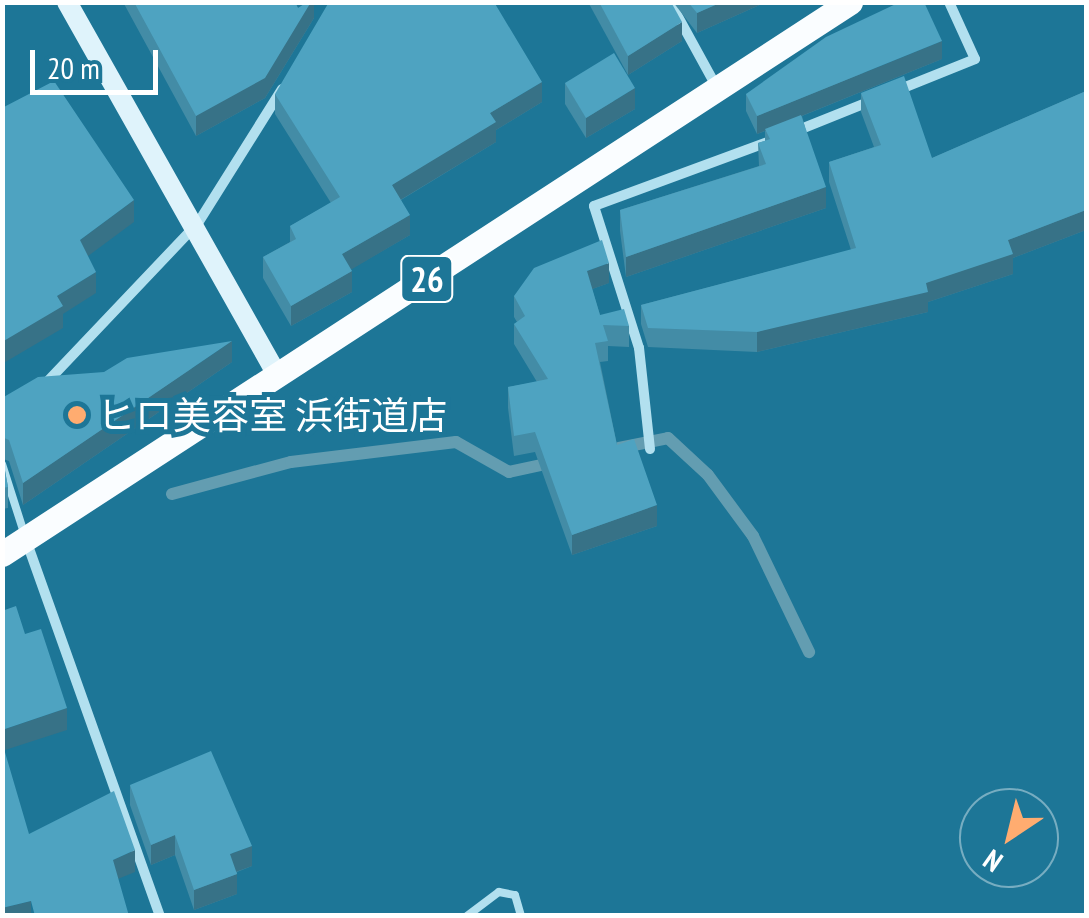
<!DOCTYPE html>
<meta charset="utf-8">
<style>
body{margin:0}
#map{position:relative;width:1089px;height:918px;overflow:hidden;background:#1d7697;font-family:"PT Sans Narrow","Noto Sans JP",sans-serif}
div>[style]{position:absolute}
.stream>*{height:12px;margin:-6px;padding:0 6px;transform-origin:6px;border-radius:6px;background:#639db1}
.lane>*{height:8px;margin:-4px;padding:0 4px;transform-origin:4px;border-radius:4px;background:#b2e0ef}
.street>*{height:10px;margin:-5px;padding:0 5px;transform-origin:5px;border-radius:5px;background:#b2e0ef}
.secondary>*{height:20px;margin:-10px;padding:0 10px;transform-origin:10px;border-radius:10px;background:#dff3fb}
.primary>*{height:25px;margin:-12.5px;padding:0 12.5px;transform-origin:12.5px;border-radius:12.5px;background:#fafdff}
.wall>*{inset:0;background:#438ca6}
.shaded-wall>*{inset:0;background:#377287}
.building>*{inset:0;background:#4ea3c1}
.dots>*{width:28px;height:28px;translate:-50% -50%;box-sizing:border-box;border:5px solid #1d7697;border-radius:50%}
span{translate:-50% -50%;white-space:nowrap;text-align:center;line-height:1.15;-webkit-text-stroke:10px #1d7697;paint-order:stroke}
.shield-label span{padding:2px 8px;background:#1d7697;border:2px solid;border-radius:8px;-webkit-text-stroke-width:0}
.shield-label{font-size:35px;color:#fff;font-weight:700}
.poi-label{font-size:38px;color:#fff}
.left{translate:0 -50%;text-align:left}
.frame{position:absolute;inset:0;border:5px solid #fff;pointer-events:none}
.north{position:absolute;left:959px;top:788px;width:100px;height:100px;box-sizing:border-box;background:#1d7697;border:2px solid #77adc1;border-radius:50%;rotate:215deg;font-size:28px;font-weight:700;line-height:40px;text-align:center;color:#fff}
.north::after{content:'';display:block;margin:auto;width:35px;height:45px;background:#ffac70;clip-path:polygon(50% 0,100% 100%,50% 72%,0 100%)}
.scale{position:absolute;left:30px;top:50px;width:128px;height:45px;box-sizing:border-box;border:5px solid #fff;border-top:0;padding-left:12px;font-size:30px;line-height:35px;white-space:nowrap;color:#fff;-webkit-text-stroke:8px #1d7697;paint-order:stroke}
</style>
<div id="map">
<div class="stream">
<div style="left:619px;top:448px;width:50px;rotate:-11.5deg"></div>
<div style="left:668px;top:438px;width:54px;rotate:42.8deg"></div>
<div style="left:708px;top:475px;width:76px;rotate:53.6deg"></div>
<div style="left:753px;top:536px;width:129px;rotate:64.2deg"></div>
<div style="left:172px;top:494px;width:123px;rotate:-15.1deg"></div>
<div style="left:291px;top:462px;width:166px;rotate:-6.9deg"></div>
<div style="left:456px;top:442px;width:61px;rotate:29.5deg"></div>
<div style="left:509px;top:472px;width:47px;rotate:-12.3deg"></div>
</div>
<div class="lane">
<div style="left:2px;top:464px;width:76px;rotate:72.3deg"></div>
<div style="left:467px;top:916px;width:40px;rotate:-37deg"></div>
<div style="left:499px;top:892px;width:16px;rotate:11deg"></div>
<div style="left:515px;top:895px;width:22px;rotate:74deg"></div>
</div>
<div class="street">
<div style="left:670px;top:2px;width:98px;rotate:61.3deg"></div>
<div style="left:898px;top:90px;width:83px;rotate:-21.9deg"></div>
<div style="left:975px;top:59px;width:63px;rotate:-114.5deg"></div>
<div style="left:796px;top:131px;width:83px;rotate:-21.9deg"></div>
<div style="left:47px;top:382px;width:219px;rotate:-46.5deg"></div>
<div style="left:198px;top:223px;width:158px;rotate:-57.9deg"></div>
<div style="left:650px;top:449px;width:102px;rotate:-96.2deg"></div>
<div style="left:639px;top:348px;width:149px;rotate:-107.6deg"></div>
<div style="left:594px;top:206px;width:189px;rotate:-20.2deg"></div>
<div style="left:26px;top:540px;width:399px;rotate:70.4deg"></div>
</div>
<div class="secondary">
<div style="left:67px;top:2px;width:429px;rotate:60.6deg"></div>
</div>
<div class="primary">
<div style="left:2px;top:554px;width:1012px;rotate:-33.06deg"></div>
</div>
<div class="wall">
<div style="clip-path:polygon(123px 2px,295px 2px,298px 8px,314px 2px,314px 18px,265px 98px,196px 136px)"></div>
<div style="clip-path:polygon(588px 2px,671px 2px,682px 41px,628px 75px)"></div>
<div style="clip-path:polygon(673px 2px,766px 2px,697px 33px)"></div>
<div style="clip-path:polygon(942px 59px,802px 116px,826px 208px,626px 277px,620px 231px,620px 210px,759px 166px,758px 143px,765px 141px,765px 131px,757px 134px,746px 111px,746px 94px)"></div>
<div style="clip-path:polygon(565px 83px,635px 109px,586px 138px,565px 104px)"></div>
<div style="clip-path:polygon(1086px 91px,1086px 230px,1013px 258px,1013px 274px,928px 302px,928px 312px,757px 352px,648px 347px,641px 324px,641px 305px,851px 250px,829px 182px,829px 162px,874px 147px,861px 112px,861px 93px,932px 158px)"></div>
<div style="clip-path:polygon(275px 94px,542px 102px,496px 130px,496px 142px,401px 200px,410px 235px,351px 269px,352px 292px,291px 326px,263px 278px,263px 257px,290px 242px,290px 226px,331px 203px,275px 114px)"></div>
<div style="clip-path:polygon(609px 283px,592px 289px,600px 315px,629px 326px,629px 347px,608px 346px,608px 361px,600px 362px,617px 445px,657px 526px,572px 555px,535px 452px,514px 456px,508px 408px,508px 387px,537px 382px,514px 344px,514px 324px,517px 322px,514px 317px,514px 296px)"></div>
<div style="clip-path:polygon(232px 362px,23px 505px,9px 461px,3px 459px,8px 487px,8px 508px,2px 509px,2px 398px)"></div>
<div style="clip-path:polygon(130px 785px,252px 866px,237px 872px,237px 894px,194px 910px,175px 855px,151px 865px,130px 805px)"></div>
</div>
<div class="shaded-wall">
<div style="clip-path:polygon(311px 2px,314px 2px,314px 18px,265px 98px,196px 136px,196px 116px)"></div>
<div style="clip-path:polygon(722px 2px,766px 2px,697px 33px,697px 13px)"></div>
<div style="clip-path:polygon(682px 22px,682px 41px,628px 75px,628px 56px)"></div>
<div style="clip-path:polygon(942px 41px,942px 59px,757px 134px,757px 116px)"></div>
<div style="clip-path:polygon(542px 82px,542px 102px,496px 130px,496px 142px,392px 205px,392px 185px,490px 113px)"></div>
<div style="clip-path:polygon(635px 88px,635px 109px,586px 138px,586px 118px)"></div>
<div style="clip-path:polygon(826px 187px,826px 208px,626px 277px,626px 257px)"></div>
<div style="clip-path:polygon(134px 200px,134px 222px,80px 262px,80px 240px)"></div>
<div style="clip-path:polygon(1086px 210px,1086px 230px,1013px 258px,1013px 274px,928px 302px,928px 312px,757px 352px,757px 332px,926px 283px,1008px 240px)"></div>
<div style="clip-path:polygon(410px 215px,410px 235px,342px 275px,342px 254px)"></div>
<div style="clip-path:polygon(609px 263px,609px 283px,587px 291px,587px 271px)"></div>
<div style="clip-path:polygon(352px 271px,352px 292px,291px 326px,291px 306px)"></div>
<div style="clip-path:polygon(96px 272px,96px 293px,63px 314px,63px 328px,2px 364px,2px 342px,57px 296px)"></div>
<div style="clip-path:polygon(232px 341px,232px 362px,23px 505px,23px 483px)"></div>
<div style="clip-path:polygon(657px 505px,657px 526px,572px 555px,572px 535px)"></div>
<div style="clip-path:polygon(67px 708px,67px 730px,2px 751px,2px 730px)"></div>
<div style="clip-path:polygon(175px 835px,175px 855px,151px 865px,151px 845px)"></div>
<div style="clip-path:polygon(252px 846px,252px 866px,230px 874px,230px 854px)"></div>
<div style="clip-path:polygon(135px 850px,135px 872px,113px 881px,113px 860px)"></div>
<div style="clip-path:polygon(237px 874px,237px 894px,194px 910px,194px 890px)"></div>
<div style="clip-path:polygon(31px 901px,31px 916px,2px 916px,2px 908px)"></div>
</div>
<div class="building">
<div style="clip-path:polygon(134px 2px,295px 2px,298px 8px,307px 2px,311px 2px,265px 78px,196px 116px)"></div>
<div style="clip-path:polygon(329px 2px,494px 2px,542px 82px,490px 113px,496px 122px,392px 185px,410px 215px,342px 254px,352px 271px,291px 306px,263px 257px,296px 239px,290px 226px,340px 197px,275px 94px)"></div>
<div style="clip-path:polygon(599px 2px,671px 2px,682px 22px,628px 56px)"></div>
<div style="clip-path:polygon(688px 2px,722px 2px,697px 13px)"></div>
<div style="clip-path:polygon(900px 2px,924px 2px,942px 41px,757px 116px,746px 94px,826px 37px)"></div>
<div style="clip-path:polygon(614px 53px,635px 88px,586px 118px,565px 83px)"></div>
<div style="clip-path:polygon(904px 76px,932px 158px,1086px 91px,1086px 210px,1008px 240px,1013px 254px,926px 283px,928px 292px,757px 332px,648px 328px,641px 305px,856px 248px,829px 162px,881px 145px,861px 93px)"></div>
<div style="clip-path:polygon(54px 81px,134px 200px,80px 240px,96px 272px,57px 296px,63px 306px,2px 342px,2px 108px)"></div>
<div style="clip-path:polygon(801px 115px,826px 187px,626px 257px,620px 210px,766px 164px,758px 143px,770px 139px,765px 129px)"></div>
<div style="clip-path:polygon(602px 240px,609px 263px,587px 271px,600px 315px,624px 309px,629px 326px,603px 325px,608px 341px,595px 343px,617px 445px,634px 439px,657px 505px,572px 535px,535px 432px,514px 436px,508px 387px,548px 379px,514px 324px,525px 316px,514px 296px,534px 268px)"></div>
<div style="clip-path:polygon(232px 341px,23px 483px,9px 440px,2px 437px,2px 398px,38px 377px,104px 372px,127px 358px)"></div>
<div style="clip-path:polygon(2px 456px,8px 487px,2px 488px)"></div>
<div style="clip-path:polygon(16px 606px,25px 634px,41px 629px,67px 708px,2px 730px,2px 611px)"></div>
<div style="clip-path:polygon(2px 742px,29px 834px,114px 791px,135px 850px,113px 860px,129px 916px,35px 916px,31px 901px,2px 908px)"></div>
<div style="clip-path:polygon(211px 751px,252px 846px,230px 854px,237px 874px,194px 890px,175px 835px,151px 845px,130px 785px)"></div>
</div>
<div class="dots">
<div style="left:77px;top:415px;background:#ffac70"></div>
</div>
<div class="shield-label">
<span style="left:427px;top:279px">26</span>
</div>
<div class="poi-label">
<span class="left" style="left:97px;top:415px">ヒロ美容室 浜街道店</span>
</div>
<div class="frame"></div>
<div class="north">N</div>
<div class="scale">20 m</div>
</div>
